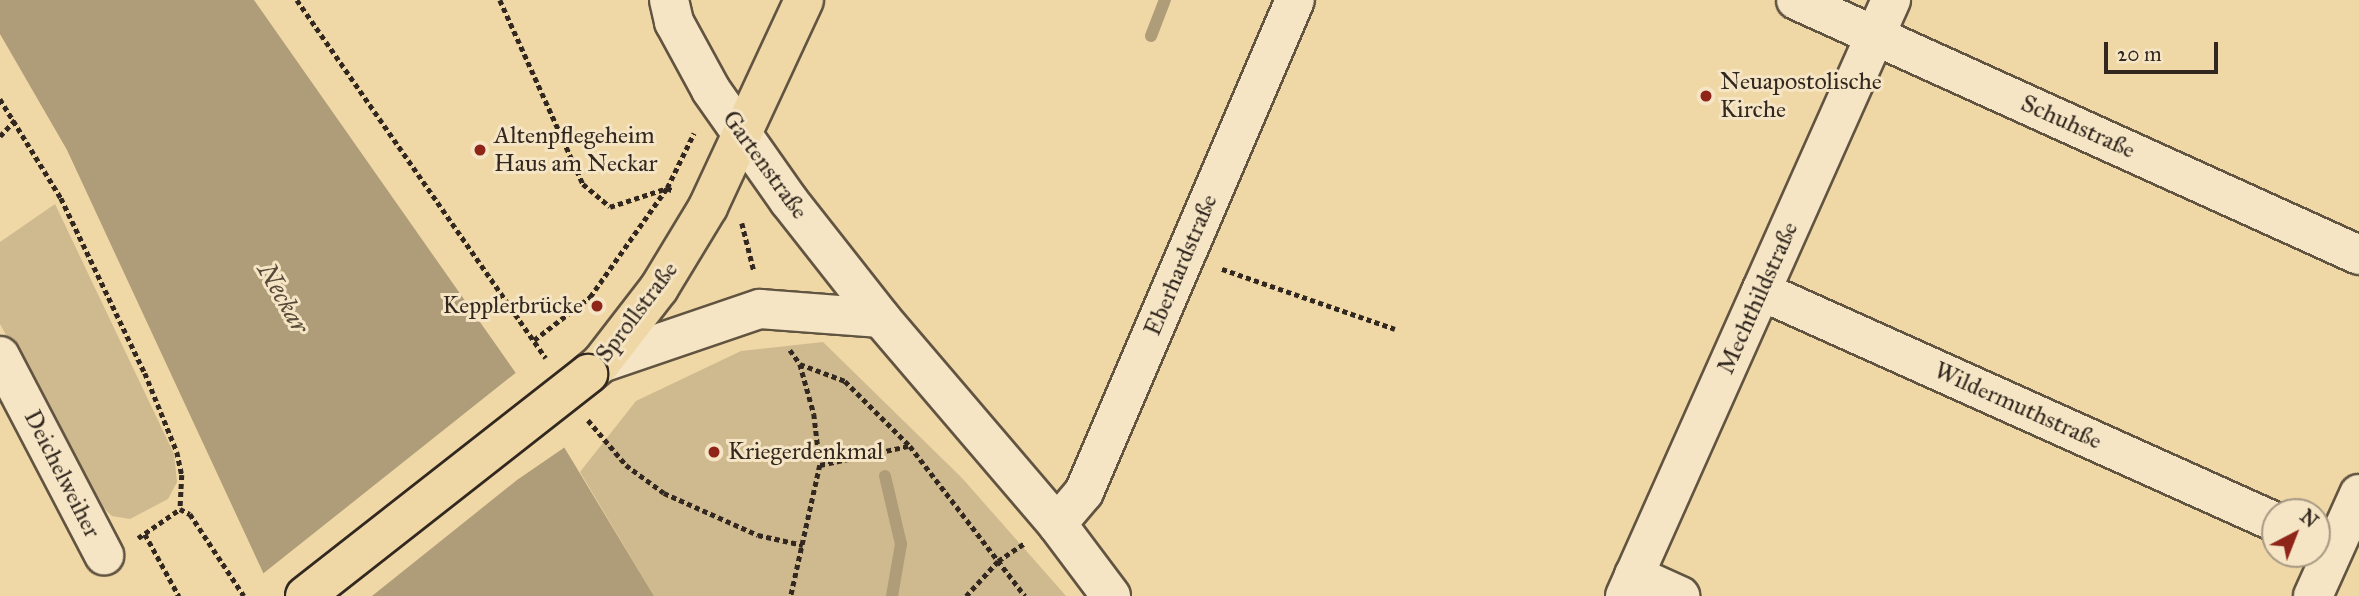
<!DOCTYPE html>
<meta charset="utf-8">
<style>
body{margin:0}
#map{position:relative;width:2359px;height:596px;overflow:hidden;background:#efd7a6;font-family:"IM FELL Great Primer",serif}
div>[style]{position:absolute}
.green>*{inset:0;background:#cfb98f}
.water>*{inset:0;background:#af9c78}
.pier>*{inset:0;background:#efd7a6}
.stream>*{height:12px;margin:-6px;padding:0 6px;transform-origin:6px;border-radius:6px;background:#af9c78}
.path>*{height:4.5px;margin-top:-2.25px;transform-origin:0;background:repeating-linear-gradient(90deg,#32281f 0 5px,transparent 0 8.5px)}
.roads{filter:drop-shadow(2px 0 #615441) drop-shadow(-2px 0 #615441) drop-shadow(0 2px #615441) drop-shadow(0 -2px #615441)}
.minor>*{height:38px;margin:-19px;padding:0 19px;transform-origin:19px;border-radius:19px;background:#f5e5c5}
.major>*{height:38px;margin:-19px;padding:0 19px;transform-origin:19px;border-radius:19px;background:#efd7a6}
.bridges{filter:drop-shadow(2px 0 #32281f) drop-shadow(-2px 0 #32281f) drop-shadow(0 2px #32281f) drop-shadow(0 -2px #32281f)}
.major-bridge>*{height:38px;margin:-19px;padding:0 19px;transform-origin:19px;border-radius:19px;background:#efd7a6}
.dots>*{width:19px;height:19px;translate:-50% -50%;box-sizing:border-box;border:4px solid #f5e5c5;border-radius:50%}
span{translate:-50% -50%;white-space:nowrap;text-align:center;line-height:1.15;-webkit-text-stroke:6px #f5e5c5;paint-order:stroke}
.poi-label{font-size:24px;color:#32281f}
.left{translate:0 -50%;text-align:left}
.right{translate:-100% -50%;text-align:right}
.street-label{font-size:24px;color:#32281f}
.water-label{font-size:26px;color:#584b3a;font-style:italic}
.north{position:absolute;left:2261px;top:498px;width:70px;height:70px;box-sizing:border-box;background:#f5e5c5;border:2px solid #a79983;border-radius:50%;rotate:42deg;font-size:19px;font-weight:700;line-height:28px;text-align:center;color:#32281f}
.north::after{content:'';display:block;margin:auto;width:24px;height:32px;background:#8f2418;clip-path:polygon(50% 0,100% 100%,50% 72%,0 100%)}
.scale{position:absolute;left:2104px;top:42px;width:114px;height:32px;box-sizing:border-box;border:4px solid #32281f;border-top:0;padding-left:9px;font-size:21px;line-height:24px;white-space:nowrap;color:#32281f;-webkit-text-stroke:5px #f5e5c5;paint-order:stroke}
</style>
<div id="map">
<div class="green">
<div style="clip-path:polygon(55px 204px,174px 454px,177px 482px,168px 499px,130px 519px,112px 516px,97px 502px,0 324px,0 242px)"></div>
<div style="clip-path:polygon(823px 342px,962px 478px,1066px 596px,654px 596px,580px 472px,636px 401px,741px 351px)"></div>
</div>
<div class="water">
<div style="clip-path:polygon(0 0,254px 0,541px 409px,654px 596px,274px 596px,67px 150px,0 34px)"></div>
</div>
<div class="pier">
<div style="clip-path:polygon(518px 371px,568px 445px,517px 480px,372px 596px,270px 596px,260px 576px)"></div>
</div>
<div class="stream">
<div style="left:1151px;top:36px;width:39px;rotate:-69deg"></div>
<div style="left:885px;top:476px;width:70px;rotate:76.8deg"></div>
<div style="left:901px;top:544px;width:53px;rotate:99.8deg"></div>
</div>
<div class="path">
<div style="left:297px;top:0;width:436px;rotate:55.2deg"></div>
<div style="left:500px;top:0;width:202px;rotate:65.7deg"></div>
<div style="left:583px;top:184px;width:35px;rotate:40deg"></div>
<div style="left:610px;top:207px;width:60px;rotate:-18.4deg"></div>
<div style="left:667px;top:188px;width:61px;rotate:-63.9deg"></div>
<div style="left:0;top:99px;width:116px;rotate:58.4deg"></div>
<div style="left:61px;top:198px;width:194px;rotate:64.4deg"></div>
<div style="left:145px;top:373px;width:85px;rotate:67.9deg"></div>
<div style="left:177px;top:452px;width:24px;rotate:78deg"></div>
<div style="left:182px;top:475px;width:34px;rotate:93deg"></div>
<div style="left:0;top:136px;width:22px;rotate:-47deg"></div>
<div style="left:742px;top:223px;width:49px;rotate:76deg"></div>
<div style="left:1222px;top:269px;width:183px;rotate:19.1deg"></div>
<div style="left:534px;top:340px;width:71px;rotate:-37.5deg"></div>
<div style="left:590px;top:297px;width:133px;rotate:-54.8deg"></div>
<div style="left:667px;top:188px;width:8px;rotate:23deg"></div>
<div style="left:790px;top:350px;width:17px;rotate:54deg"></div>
<div style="left:800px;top:364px;width:52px;rotate:74.4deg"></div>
<div style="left:814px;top:414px;width:51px;rotate:83.3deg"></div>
<div style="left:820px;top:465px;width:134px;rotate:102.5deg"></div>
<div style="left:800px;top:364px;width:48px;rotate:20.7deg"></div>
<div style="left:845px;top:381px;width:92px;rotate:45deg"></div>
<div style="left:910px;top:446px;width:189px;rotate:52.5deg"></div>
<div style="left:588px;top:420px;width:59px;rotate:49.8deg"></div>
<div style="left:626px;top:465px;width:47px;rotate:36.4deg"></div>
<div style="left:664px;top:493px;width:103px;rotate:24.1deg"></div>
<div style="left:758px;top:535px;width:46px;rotate:12.5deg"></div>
<div style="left:820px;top:465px;width:91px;rotate:-12.1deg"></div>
<div style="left:145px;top:534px;width:71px;rotate:61.3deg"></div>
<div style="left:138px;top:538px;width:51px;rotate:-34.6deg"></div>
<div style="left:180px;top:509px;width:11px;rotate:27deg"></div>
<div style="left:190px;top:514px;width:98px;rotate:56.6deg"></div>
<div style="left:966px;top:596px;width:47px;rotate:-47.6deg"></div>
<div style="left:998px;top:561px;width:32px;rotate:-34deg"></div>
</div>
<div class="roads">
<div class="minor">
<div style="left:669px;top:0;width:23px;rotate:77deg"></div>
<div style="left:674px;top:22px;width:77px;rotate:61.4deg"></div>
<div style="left:711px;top:90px;width:136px;rotate:54.9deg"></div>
<div style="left:789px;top:201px;width:149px;rotate:51.8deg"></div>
<div style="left:881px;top:318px;width:271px;rotate:49.5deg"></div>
<div style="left:1057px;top:524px;width:90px;rotate:53.1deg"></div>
<div style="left:1796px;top:0;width:618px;rotate:24.37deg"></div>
<div style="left:1761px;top:291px;width:564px;rotate:24.2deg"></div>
<div style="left:0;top:356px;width:225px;rotate:62.4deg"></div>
<div style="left:601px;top:363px;width:168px;rotate:-18.8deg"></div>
<div style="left:760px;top:309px;width:121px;rotate:4.3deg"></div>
<div style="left:1057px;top:524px;width:42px;rotate:-49.8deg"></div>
<div style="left:1084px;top:492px;width:535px;rotate:-66.79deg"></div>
<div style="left:1634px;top:575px;width:51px;rotate:24.5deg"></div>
<div style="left:1625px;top:596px;width:653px;rotate:-65.95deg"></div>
<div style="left:2313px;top:596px;width:112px;rotate:-65.7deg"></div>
</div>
<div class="major">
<div style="left:588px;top:374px;width:17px;rotate:-40deg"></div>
<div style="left:601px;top:363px;width:95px;rotate:-52.3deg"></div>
<div style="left:659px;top:288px;width:95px;rotate:-58.8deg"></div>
<div style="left:708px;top:207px;width:228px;rotate:-65.1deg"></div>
</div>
</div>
<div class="bridges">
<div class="major-bridge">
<div style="left:305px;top:596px;width:360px;rotate:-38.1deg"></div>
</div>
</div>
<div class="dots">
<div style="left:1706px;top:96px;background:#8f2418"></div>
<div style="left:480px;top:150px;background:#8f2418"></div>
<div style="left:597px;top:306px;background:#8f2418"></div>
<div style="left:714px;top:452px;background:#8f2418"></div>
</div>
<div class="poi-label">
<span class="left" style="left:1720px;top:96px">Neuapostolische<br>Kirche</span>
<span class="left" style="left:494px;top:150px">Altenpflegeheim<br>Haus am Neckar</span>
<span class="right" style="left:583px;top:306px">Kepplerbrücke</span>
<span class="left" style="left:728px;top:452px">Kriegerdenkmal</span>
</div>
<div class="street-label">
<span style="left:2078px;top:127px;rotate:24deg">Schuhstraße</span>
<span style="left:765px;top:165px;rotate:54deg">Gartenstraße</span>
<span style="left:1181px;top:265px;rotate:-67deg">Eberhardstraße</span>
<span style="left:1758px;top:298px;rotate:-66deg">Mechthildstraße</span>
<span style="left:637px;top:312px;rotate:-53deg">Sprollstraße</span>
<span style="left:2018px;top:406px;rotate:24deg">Wildermuthstraße</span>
<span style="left:62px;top:474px;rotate:63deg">Deichelweiher</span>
</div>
<div class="water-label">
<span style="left:283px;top:298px;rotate:60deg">Neckar</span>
</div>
<div class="north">N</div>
<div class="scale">20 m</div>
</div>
